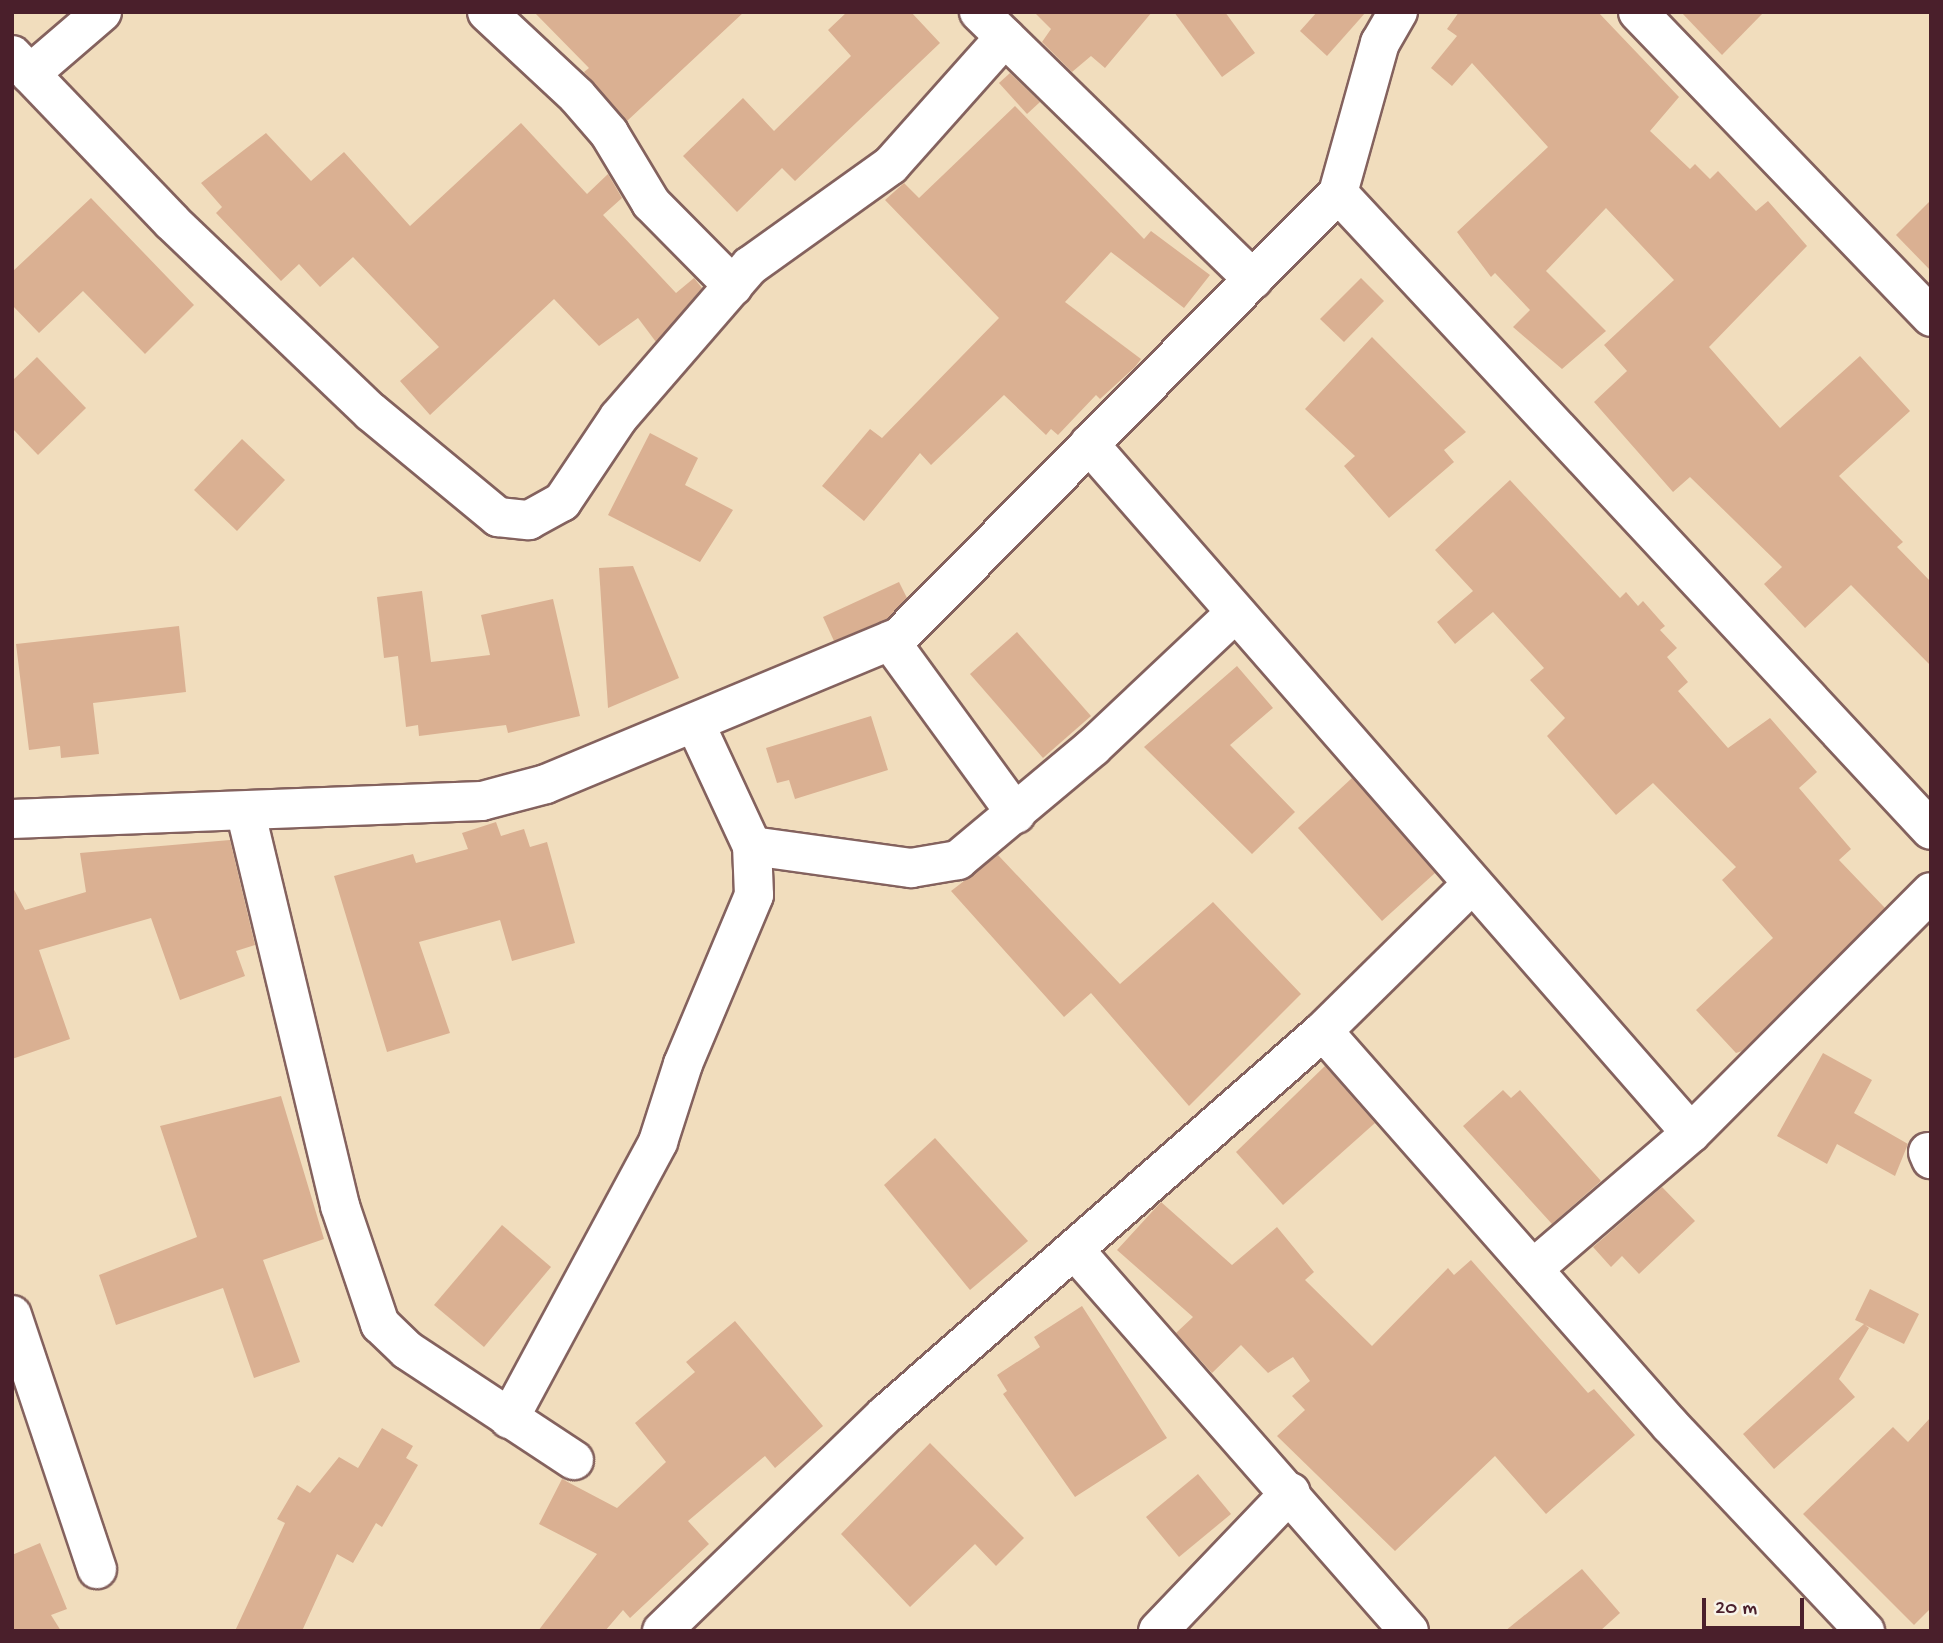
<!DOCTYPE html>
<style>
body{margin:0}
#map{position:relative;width:1943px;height:1643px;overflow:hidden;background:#f1ddbd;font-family:"Gochi Hand",sans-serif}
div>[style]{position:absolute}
.building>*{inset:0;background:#dab092}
.roads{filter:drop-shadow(2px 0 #84625e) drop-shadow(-2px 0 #84625e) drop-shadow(0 2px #84625e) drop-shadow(0 -2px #84625e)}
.street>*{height:38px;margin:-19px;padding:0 19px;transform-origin:19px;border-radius:19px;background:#fff}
span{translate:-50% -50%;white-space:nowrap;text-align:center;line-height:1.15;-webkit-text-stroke:7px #f7f3e8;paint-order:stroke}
.frame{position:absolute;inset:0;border:14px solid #4a1f2b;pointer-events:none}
.scale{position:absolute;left:1702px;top:1598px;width:102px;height:32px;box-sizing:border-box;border:4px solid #4a1f2b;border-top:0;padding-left:9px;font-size:21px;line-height:24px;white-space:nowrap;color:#4a1f2b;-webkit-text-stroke:5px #f7f3e8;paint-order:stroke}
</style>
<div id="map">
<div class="building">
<div style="clip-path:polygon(534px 12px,744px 12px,627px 121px,584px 72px,589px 68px)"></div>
<div style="clip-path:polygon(847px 12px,911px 12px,940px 43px,795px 181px,782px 168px,737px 212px,683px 156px,743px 98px,774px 131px,851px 56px,828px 30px)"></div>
<div style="clip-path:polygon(1034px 12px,1152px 12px,1105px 68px,1091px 56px,1072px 72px,1042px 42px,1051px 29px)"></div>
<div style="clip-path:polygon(1174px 12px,1225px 12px,1255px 53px,1222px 77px)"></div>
<div style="clip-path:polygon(1317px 12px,1366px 12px,1327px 56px,1300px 31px)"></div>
<div style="clip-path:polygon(1459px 12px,1598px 12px,1679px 97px,1650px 131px,1690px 169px,1695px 164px,1710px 179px,1718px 171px,1756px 211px,1768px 201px,1807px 246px,1709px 347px,1780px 428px,1860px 356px,1910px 411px,1839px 476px,1903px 542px,1897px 547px,1931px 582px,1931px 666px,1851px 585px,1805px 628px,1764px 584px,1782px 567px,1690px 477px,1673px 492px,1594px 402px,1627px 371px,1604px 345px,1674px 280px,1606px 208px,1546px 271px,1606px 331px,1562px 369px,1513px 327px,1530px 310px,1495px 273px,1491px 277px,1457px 232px,1548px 147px,1472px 63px,1452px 86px,1431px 68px,1457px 36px,1447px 29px)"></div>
<div style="clip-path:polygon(1681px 12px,1764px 12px,1722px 55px)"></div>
<div style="clip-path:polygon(1010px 73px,1040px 102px,1027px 114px,999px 83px)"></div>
<div style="clip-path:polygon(1015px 106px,1144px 239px,1151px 231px,1210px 275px,1184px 308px,1111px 252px,1065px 302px,1141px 359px,1135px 367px,1100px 399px,1096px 395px,1058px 435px,1051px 429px,1046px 435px,1004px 395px,931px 465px,920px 453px,864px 521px,822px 486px,870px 429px,882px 438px,999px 318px,885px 200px,904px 183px,919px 198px)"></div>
<div style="clip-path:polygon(521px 123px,587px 194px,608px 174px,622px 198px,603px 215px,676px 293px,694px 278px,702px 288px,656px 342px,638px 318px,599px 346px,554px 299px,430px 415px,400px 381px,439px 347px,353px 257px,320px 287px,299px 264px,281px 281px,216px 213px,222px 207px,201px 183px,266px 133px,311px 181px,344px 152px,410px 226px)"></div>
<div style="clip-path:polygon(91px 198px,194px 305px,145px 354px,83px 291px,39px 333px,12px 305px,12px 272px)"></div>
<div style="clip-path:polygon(1931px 200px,1931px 271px,1896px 235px)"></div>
<div style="clip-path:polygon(1361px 278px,1384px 301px,1344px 342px,1320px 319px)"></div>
<div style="clip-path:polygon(1372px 337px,1466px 432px,1444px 450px,1454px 462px,1389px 518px,1344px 466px,1355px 456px,1305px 409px)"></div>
<div style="clip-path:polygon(37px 357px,86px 408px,38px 455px,12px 428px,12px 381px)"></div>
<div style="clip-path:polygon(650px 433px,698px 458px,685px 485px,733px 510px,700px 562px,608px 515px)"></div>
<div style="clip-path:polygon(242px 439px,285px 480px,237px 531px,194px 490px)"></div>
<div style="clip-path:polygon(1510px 480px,1620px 598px,1626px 592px,1638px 606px,1643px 601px,1665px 626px,1660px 630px,1677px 648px,1667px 657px,1688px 682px,1678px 691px,1728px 748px,1770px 718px,1817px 772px,1799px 788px,1851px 849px,1839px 860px,1885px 908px,1742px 1051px,1736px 1053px,1696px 1010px,1773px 938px,1722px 880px,1736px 867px,1653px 783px,1616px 815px,1547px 736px,1565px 718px,1530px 680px,1544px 668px,1493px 612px,1455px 644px,1437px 622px,1473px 591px,1435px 550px)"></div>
<div style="clip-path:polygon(633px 566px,679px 678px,608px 708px,599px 568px)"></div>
<div style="clip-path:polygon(899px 582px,907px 598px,887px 619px,834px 641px,823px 617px)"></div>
<div style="clip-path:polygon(422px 591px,431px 662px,490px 655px,481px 615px,553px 599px,580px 716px,508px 733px,506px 725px,419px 736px,418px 725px,406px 727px,398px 656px,384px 658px,377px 597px)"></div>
<div style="clip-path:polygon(179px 626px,186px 692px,93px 703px,99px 754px,61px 758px,60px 746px,29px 750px,16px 644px)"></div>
<div style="clip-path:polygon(1017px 632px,1091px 716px,1043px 758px,970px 674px)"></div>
<div style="clip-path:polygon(1237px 666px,1273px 708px,1230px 745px,1295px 812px,1252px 854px,1144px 747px)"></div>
<div style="clip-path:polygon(871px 716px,888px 770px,795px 799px,789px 780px,777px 783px,766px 748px)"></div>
<div style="clip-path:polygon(1352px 778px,1435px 873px,1382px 921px,1298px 828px)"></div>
<div style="clip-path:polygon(496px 822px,501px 836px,524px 829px,530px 847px,547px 842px,575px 943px,512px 961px,500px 920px,419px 942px,450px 1033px,387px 1052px,334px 876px,413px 854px,416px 863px,468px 849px,462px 833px)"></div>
<div style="clip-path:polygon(230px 840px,255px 945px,236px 951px,245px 976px,180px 1000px,151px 918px,39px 950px,70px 1039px,12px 1059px,12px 886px,25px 910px,86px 892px,80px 853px)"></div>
<div style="clip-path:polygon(998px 855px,1120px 984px,1213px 902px,1301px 994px,1189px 1106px,1091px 993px,1064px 1017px,951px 891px)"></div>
<div style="clip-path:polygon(1823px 1053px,1872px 1080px,1854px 1113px,1908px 1144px,1895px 1176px,1837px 1144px,1827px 1164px,1777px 1136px)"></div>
<div style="clip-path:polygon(1325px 1066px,1375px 1123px,1283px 1205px,1236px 1152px)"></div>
<div style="clip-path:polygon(1503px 1090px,1511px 1098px,1520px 1090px,1601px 1181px,1552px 1224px,1463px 1126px)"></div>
<div style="clip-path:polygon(281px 1096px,324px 1239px,263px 1260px,300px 1362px,254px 1378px,223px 1288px,116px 1325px,99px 1275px,197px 1237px,160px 1126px)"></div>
<div style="clip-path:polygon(935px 1138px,1028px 1241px,970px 1290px,884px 1185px)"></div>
<div style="clip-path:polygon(1662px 1187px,1695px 1221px,1639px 1274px,1622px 1256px,1611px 1267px,1593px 1247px)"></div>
<div style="clip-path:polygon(1161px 1202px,1232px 1265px,1277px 1227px,1314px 1272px,1305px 1280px,1372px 1346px,1448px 1268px,1454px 1275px,1471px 1260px,1588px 1393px,1594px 1389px,1635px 1435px,1546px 1514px,1495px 1456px,1395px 1551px,1277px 1436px,1305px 1410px,1292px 1396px,1310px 1381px,1293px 1357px,1268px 1373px,1241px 1345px,1212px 1373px,1176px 1333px,1193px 1317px,1117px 1250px)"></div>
<div style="clip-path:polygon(502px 1225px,551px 1267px,484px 1347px,434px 1305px)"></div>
<div style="clip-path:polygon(1870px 1289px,1919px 1314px,1904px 1344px,1865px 1325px,1869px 1328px,1839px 1379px,1855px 1397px,1774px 1469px,1743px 1434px,1864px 1324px,1855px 1320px)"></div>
<div style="clip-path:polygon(1082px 1306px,1167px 1438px,1075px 1497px,1003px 1394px,1007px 1391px,997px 1375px,1040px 1347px,1034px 1337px)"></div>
<div style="clip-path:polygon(735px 1321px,823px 1426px,775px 1468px,765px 1456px,688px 1521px,709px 1544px,630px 1618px,623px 1610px,605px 1631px,538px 1631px,597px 1554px,539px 1524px,562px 1479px,617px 1508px,666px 1462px,635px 1423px,695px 1372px,686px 1362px)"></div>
<div style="clip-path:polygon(1931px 1417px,1931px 1608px,1914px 1625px,1803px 1514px,1893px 1427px,1908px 1442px)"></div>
<div style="clip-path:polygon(382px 1428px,413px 1446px,406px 1458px,418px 1465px,382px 1527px,376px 1523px,353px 1563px,337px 1554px,302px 1631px,235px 1631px,285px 1523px,277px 1519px,297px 1485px,310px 1493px,339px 1457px,358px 1468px)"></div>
<div style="clip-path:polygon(930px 1443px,1024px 1538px,996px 1566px,975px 1544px,910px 1607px,841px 1534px)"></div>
<div style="clip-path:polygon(1198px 1474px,1231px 1514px,1179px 1557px,1146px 1517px)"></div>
<div style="clip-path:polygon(40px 1543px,67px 1609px,51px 1615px,61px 1631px,12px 1631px,12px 1555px)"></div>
<div style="clip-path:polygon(1582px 1569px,1620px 1613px,1600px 1631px,1505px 1631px)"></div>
</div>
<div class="roads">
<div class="street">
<div style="left:487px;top:12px;width:123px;rotate:43deg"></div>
<div style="left:577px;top:96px;width:49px;rotate:49.1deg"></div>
<div style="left:609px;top:133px;width:82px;rotate:59deg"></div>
<div style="left:651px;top:203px;width:117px;rotate:45.3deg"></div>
<div style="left:979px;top:12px;width:383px;rotate:44.3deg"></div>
<div style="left:1638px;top:12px;width:423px;rotate:46.1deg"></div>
<div style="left:12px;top:55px;width:231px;rotate:46.2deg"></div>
<div style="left:172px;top:222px;width:275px;rotate:43.7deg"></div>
<div style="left:371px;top:412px;width:165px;rotate:39.6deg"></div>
<div style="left:498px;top:517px;width:31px;rotate:6deg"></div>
<div style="left:529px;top:520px;width:38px;rotate:-29deg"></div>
<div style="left:562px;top:502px;width:102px;rotate:-56.2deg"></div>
<div style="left:619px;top:417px;width:200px;rotate:-49.1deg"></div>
<div style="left:750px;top:266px;width:173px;rotate:-35.6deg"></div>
<div style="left:891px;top:165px;width:171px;rotate:-48.3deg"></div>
<div style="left:30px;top:74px;width:95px;rotate:-40.7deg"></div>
<div style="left:1338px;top:193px;width:870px;rotate:47.05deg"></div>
<div style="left:1089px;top:444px;width:915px;rotate:48.86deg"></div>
<div style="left:890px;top:641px;width:214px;rotate:53.9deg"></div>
<div style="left:246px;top:814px;width:403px;rotate:76.5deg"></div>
<div style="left:340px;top:1206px;width:125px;rotate:71.3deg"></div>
<div style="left:380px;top:1324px;width:37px;rotate:44deg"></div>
<div style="left:407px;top:1350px;width:200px;rotate:33.4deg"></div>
<div style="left:12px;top:819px;width:470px;rotate:-2.2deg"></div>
<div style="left:482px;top:801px;width:66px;rotate:-14.9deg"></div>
<div style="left:546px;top:784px;width:382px;rotate:-22.6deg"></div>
<div style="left:899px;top:637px;width:624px;rotate:-45.32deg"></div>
<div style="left:1338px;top:193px;width:156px;rotate:-74.4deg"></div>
<div style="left:1380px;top:43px;width:36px;rotate:-60deg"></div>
<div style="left:752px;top:846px;width:161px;rotate:7.9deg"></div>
<div style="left:911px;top:868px;width:48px;rotate:-9.7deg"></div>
<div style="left:958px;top:860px;width:176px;rotate:-39.9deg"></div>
<div style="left:1093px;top:747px;width:195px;rotate:-43.3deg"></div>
<div style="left:1323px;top:1031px;width:525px;rotate:48.63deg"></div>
<div style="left:1670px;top:1425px;width:284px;rotate:46.6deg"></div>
<div style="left:1928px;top:1152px;width:8px;rotate:67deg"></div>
<div style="left:1077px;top:1253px;width:503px;rotate:48.71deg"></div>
<div style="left:1533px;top:1269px;width:208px;rotate:-40.7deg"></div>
<div style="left:1691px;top:1133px;width:340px;rotate:-45.1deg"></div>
<div style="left:12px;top:1315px;width:268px;rotate:71.5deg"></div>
<div style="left:509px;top:1419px;width:315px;rotate:-61.7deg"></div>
<div style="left:658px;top:1142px;width:82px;rotate:-72.2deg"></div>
<div style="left:683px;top:1064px;width:183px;rotate:-67.2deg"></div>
<div style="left:754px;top:895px;width:49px;rotate:-92.3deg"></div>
<div style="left:752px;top:846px;width:136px;rotate:-114.9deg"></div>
<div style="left:662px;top:1631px;width:310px;rotate:-44.1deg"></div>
<div style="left:885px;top:1415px;width:582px;rotate:-41.24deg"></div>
<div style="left:1323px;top:1031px;width:209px;rotate:-44.6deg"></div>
<div style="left:1158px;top:1631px;width:192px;rotate:-46.3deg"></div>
</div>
</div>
<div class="frame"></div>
<div class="scale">20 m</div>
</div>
